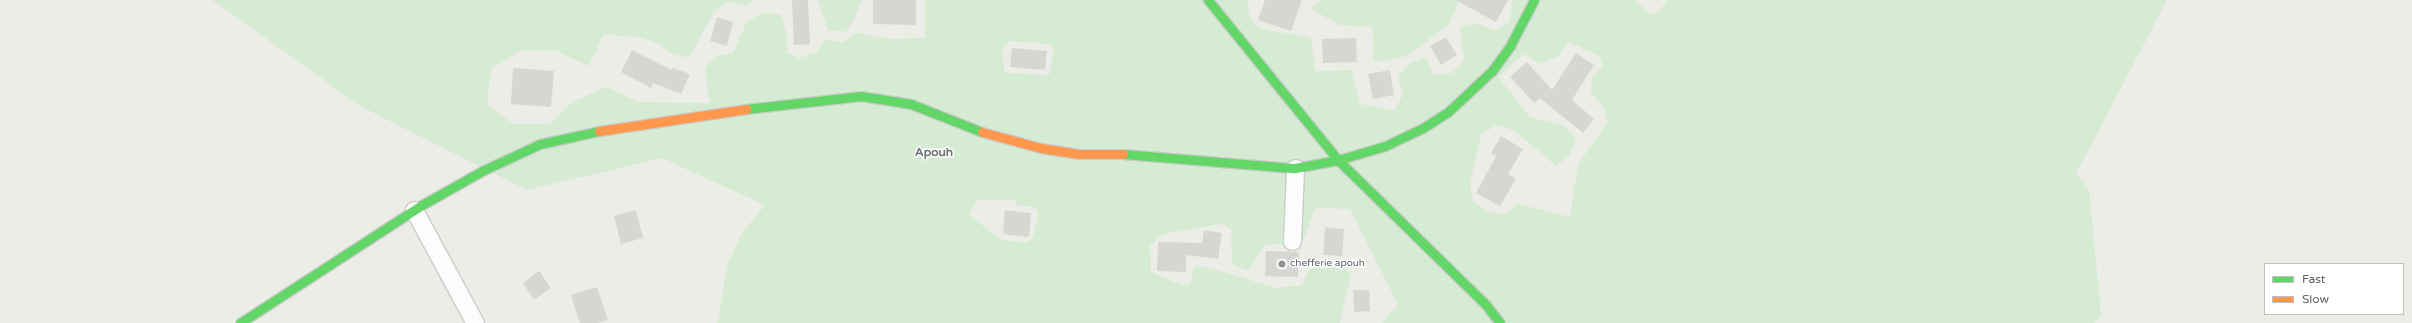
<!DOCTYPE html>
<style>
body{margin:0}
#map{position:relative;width:2412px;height:323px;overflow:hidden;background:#edede8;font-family:"Varela Round",sans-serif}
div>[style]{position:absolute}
.green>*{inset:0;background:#d5ebd3}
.building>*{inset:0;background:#d7d6d3}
.roads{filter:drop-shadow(1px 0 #cbcbca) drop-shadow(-1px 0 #cbcbca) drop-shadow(0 1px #cbcbca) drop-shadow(0 -1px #cbcbca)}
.street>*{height:17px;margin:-8.5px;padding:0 8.5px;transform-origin:8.5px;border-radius:8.5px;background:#fcfcfc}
.fast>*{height:9px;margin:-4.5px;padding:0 4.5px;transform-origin:4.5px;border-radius:4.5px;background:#63d668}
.slow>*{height:9px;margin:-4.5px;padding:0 4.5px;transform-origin:4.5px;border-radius:4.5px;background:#ff974d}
.dots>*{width:11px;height:11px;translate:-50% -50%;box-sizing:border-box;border:2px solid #fff;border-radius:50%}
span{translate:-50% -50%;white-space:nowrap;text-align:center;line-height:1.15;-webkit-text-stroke:3px #fff;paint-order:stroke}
.poi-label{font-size:10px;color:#5d6167}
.left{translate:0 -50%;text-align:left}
.quarter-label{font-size:12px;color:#6e7379;font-weight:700}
.legend{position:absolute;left:2264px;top:263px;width:140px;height:52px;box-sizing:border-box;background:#fff;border:1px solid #bec0c2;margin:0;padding:5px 7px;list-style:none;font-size:12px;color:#5d6167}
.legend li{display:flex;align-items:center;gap:8px;height:20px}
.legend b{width:20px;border:1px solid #bec0c2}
</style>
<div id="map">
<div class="green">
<div style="clip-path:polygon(evenodd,212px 0,755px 0,746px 6px,728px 2px,714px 12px,689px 58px,671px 53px,657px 43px,641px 38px,604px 34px,589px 66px,557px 51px,522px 50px,491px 69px,487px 105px,514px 124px,549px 124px,573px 102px,606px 87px,639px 102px,710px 103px,705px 68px,716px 56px,733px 53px,747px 21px,763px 13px,781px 15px,787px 35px,787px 53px,799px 58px,816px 53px,826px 39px,843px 43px,856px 33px,890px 39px,925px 38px,925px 0,1248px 0,1249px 14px,1259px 29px,1311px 37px,1315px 71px,1352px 70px,1360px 104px,1395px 110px,1403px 94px,1398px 76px,1410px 63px,1426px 58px,1434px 75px,1452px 73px,1464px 60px,1460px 27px,1477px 23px,1494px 31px,1509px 22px,1513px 0,1635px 0,1651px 14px,1659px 12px,1667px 0,2167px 0,2076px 174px,2089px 189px,2101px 315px,2095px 323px,1382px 323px,1398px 304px,1350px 209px,1315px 208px,1303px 242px,1264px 245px,1248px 271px,1232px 264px,1231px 229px,1223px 224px,1163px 234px,1150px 246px,1151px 272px,1182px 285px,1190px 285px,1194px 268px,1203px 266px,1277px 288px,1302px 285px,1309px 270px,1317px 267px,1344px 268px,1351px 274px,1340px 323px,718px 323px,727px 266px,742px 233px,765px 205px,662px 158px,527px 190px,360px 106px,212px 0,1010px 41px,1049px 44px,1054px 50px,1049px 75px,1004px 73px,1003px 47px,1010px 41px,212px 0,1569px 42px,1599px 56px,1603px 67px,1592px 76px,1591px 93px,1603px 106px,1608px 122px,1578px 164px,1570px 217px,1518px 204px,1504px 214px,1488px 212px,1473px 201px,1470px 184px,1481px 134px,1497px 125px,1515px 131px,1556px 166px,1570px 155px,1576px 138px,1564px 126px,1530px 117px,1498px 77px,1524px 54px,1540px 64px,1557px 57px,1569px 42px,212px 0,978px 200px,1015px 200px,1018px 206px,1032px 206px,1039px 212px,1033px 238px,1026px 243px,999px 239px,969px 214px,978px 200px)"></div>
<div style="clip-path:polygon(818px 0,861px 0,861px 1px,855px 18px,846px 32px,828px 30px)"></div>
<div style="clip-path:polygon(1322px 0,1460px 0,1449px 24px,1408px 56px,1374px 62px,1372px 27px,1339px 25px,1310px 8px)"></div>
</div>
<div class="building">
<div style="clip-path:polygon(792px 0,808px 0,810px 44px,794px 45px)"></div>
<div style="clip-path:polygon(873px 0,916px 0,916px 25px,873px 24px)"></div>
<div style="clip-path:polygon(1265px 0,1302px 0,1291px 31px,1258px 20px)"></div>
<div style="clip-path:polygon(1455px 0,1508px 0,1496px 22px)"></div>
<div style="clip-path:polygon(717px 17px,733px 22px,727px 46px,710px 41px)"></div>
<div style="clip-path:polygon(1446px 37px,1457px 55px,1441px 65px,1430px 46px)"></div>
<div style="clip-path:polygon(1356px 38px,1357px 62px,1323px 63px,1322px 39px)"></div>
<div style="clip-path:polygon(1012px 48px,1047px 51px,1045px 70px,1010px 67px)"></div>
<div style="clip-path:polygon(632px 50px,672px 70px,673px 68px,690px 74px,681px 94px,653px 83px,651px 88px,621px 72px)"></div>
<div style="clip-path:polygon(1576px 53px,1594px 65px,1572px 100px,1594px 119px,1583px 133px,1540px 98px,1534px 103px,1510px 77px,1527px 62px,1552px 90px)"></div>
<div style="clip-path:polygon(513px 68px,554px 71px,551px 107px,511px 104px)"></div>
<div style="clip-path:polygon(1390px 70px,1394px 95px,1373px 99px,1368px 74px)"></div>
<div style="clip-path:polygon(1501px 136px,1523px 149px,1508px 174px,1516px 179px,1500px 206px,1476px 193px,1496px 156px,1491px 153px)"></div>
<div style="clip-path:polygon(636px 210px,643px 238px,621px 244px,614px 216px)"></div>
<div style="clip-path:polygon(1005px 210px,1031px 213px,1029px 237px,1003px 234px)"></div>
<div style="clip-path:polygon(1325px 227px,1344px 229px,1342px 256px,1323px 255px)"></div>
<div style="clip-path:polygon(1204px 230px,1222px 233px,1218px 259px,1186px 255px,1186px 272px,1157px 271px,1158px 242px,1202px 243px)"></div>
<div style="clip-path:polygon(1266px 251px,1299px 252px,1298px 277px,1265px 276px)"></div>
<div style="clip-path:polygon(539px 271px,551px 288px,534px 300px,523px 283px)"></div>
<div style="clip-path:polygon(597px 287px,608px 320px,598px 323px,580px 323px,571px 295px)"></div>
<div style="clip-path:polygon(1353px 290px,1369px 290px,1370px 311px,1354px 312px)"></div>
</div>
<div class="roads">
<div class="street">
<div style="left:414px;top:210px;width:128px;rotate:61.6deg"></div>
<div style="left:1292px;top:241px;width:73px;rotate:-87.6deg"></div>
</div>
<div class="fast">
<div style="left:1208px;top:0;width:206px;rotate:50.9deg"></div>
<div style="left:1338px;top:160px;width:207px;rotate:44.4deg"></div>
<div style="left:1486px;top:305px;width:23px;rotate:52deg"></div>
<div style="left:746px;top:109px;width:116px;rotate:-6.4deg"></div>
<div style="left:861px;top:96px;width:51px;rotate:9.1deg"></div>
<div style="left:911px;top:104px;width:76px;rotate:21.5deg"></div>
<div style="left:1123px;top:154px;width:173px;rotate:4.7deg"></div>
<div style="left:1295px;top:168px;width:44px;rotate:-10.5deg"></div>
<div style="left:1338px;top:160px;width:49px;rotate:-16.6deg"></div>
<div style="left:1385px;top:146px;width:42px;rotate:-25.3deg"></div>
<div style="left:1423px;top:128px;width:30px;rotate:-33deg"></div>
<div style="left:1448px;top:112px;width:60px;rotate:-43deg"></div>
<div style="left:1492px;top:71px;width:31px;rotate:-54deg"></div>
<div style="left:1510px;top:46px;width:52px;rotate:-62.4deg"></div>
<div style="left:240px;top:323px;width:215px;rotate:-33deg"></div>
<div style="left:420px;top:206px;width:73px;rotate:-29.4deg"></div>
<div style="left:484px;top:170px;width:62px;rotate:-24.9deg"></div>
<div style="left:540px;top:144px;width:60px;rotate:-12.4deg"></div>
</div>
<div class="slow">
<div style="left:599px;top:131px;width:149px;rotate:-8.5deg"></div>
<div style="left:982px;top:132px;width:61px;rotate:15.2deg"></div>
<div style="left:1041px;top:148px;width:38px;rotate:9deg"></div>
<div style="left:1079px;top:154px;width:44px"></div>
</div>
</div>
<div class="dots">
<div style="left:1282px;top:264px;background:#8f9294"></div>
</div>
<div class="poi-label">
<span class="left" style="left:1290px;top:264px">chefferie apouh</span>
</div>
<div class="quarter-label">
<span style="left:934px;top:153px">Apouh</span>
</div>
<ul class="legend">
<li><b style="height:5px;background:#63d668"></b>Fast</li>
<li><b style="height:5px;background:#ff974d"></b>Slow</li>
</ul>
</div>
